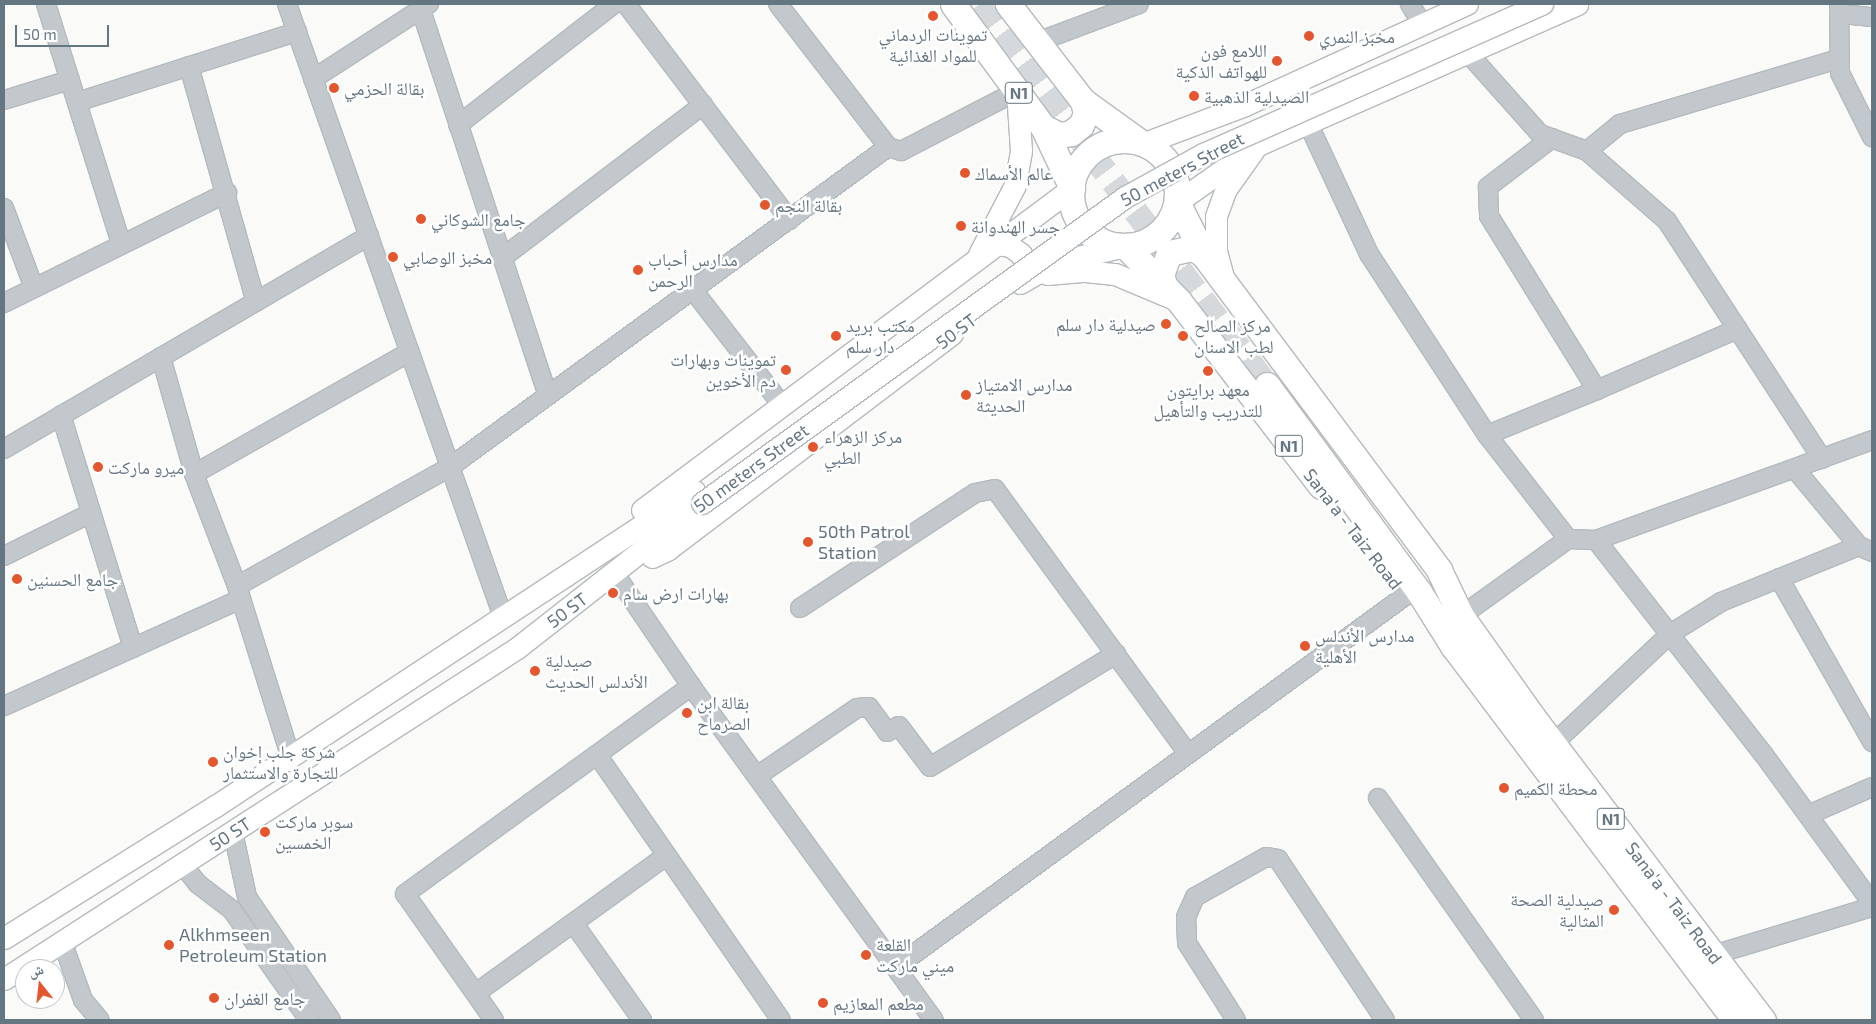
<!DOCTYPE html>
<meta charset="utf-8">
<style>
body{margin:0}
#map{position:relative;width:1876px;height:1024px;overflow:hidden;background:#fafaf8;font-family:"Exo 2","Noto Naskh Arabic",sans-serif}
div>[style]{position:absolute}
.highway-tunnel>*{height:25px;margin-top:-12.5px;transform-origin:0;background:repeating-linear-gradient(90deg,#d5d9db 0 25px,transparent 0 37px)}
.roads{filter:drop-shadow(1px 0 #b5babe) drop-shadow(-1px 0 #b5babe) drop-shadow(0 1px #b5babe) drop-shadow(0 -1px #b5babe)}
.minor>*{height:18px;margin:-9px;padding:0 9px;transform-origin:9px;border-radius:9px;background:#c3c8cc}
.major>*{height:21px;margin:-10.5px;padding:0 10.5px;transform-origin:10.5px;border-radius:10.5px;background:#fff}
.highway>*{height:25px;margin:-12.5px;padding:0 12.5px;transform-origin:12.5px;border-radius:12.5px;background:#fff}
.highway>.ring{margin:-12.5px;padding:0;box-sizing:content-box;background:none;border:25px solid #fff;border-radius:50%}
.bridges{filter:drop-shadow(1px 0 #b5babe) drop-shadow(-1px 0 #b5babe) drop-shadow(0 1px #b5babe) drop-shadow(0 -1px #b5babe)}
.major-bridge>*{height:21px;margin:-10.5px;padding:0 10.5px;transform-origin:10.5px;border-radius:10.5px;background:#fff}
.dots>*{width:14px;height:14px;translate:-50% -50%;box-sizing:border-box;border:2px solid #fff;border-radius:50%}
span{translate:-50% -50%;white-space:nowrap;text-align:center;line-height:1.15;-webkit-text-stroke:5px #fff;paint-order:stroke}
.shield-label span{padding:1px 4px;background:#fff;border:1px solid;border-radius:4px;-webkit-text-stroke-width:0}
.shield-label{font-size:16px;color:#657683;font-weight:700}
.poi-label{font-size:18px;color:#657683}
.left{translate:0 -50%;text-align:left}
.right{translate:-100% -50%;text-align:right}
.street-label{font-size:18px;color:#657683}
.frame{position:absolute;inset:0;border:5px solid #657683;pointer-events:none}
.north{position:absolute;left:15px;top:959px;width:50px;height:50px;box-sizing:border-box;background:#fff;border:1px solid #c1c8cd;border-radius:50%;rotate:344deg;font-size:14px;font-weight:700;line-height:20px;text-align:center;color:#657683}
.north::after{content:'';display:block;margin:auto;width:18px;height:22px;background:#e4572e;clip-path:polygon(50% 0,100% 100%,50% 72%,0 100%)}
.scale{position:absolute;left:15px;top:25px;width:94px;height:22px;box-sizing:border-box;border:2px solid #657683;border-top:0;padding-left:6px;font-size:15px;line-height:18px;white-space:nowrap;color:#657683;-webkit-text-stroke:4px #fff;paint-order:stroke}
</style>
<div id="map">
<div class="highway-tunnel">
<div style="left:979px;top:4px;width:478px;rotate:52.9deg"></div>
</div>
<div class="roads">
<div class="minor">
<div style="left:46px;top:4px;width:251px;rotate:72.6deg"></div>
<div style="left:287px;top:4px;width:650px;rotate:70.59deg"></div>
<div style="left:626px;top:4px;width:271px;rotate:52.8deg"></div>
<div style="left:778px;top:4px;width:180px;rotate:52.4deg"></div>
<div style="left:888px;top:147px;width:14px;rotate:17deg"></div>
<div style="left:901px;top:151px;width:131px;rotate:-27.3deg"></div>
<div style="left:1410px;top:4px;width:21px;rotate:59deg"></div>
<div style="left:1839px;top:4px;width:69px;rotate:89.2deg"></div>
<div style="left:1840px;top:73px;width:72px;rotate:63.4deg"></div>
<div style="left:421px;top:10px;width:404px;rotate:71.8deg"></div>
<div style="left:1842px;top:14px;width:30px;rotate:6deg"></div>
<div style="left:1040px;top:45px;width:11px;rotate:-41deg"></div>
<div style="left:1048px;top:38px;width:97px;rotate:-20.5deg"></div>
<div style="left:1467px;top:52px;width:110px;rotate:48.3deg"></div>
<div style="left:1540px;top:134px;width:50px;rotate:19.9deg"></div>
<div style="left:1587px;top:151px;width:106px;rotate:41.2deg"></div>
<div style="left:1667px;top:221px;width:284px;rotate:56.9deg"></div>
<div style="left:189px;top:66px;width:245px;rotate:74.2deg"></div>
<div style="left:313px;top:79px;width:138px;rotate:-32.9deg"></div>
<div style="left:4px;top:100px;width:69px;rotate:-16.9deg"></div>
<div style="left:77px;top:102px;width:231px;rotate:-17.7deg"></div>
<div style="left:1307px;top:121px;width:147px;rotate:65deg"></div>
<div style="left:1369px;top:254px;width:216px;rotate:56.9deg"></div>
<div style="left:458px;top:125px;width:197px;rotate:-37.8deg"></div>
<div style="left:1552px;top:138px;width:81px;rotate:142.6deg"></div>
<div style="left:1488px;top:187px;width:29px;rotate:88deg"></div>
<div style="left:1489px;top:216px;width:205px;rotate:58.2deg"></div>
<div style="left:1597px;top:390px;width:153px;rotate:-23.5deg"></div>
<div style="left:1587px;top:151px;width:43px;rotate:-39.3deg"></div>
<div style="left:1620px;top:124px;width:227px;rotate:-16.6deg"></div>
<div style="left:4px;top:208px;width:85px;rotate:69.4deg"></div>
<div style="left:502px;top:258px;width:253px;rotate:-37.3deg"></div>
<div style="left:693px;top:290px;width:145px;rotate:52.3deg"></div>
<div style="left:4px;top:303px;width:249px;rotate:-26.3deg"></div>
<div style="left:161px;top:357px;width:122px;rotate:74.2deg"></div>
<div style="left:194px;top:474px;width:120px;rotate:69deg"></div>
<div style="left:237px;top:586px;width:180px;rotate:72.6deg"></div>
<div style="left:61px;top:415px;width:244px;rotate:72.8deg"></div>
<div style="left:4px;top:449px;width:423px;rotate:-30.3deg"></div>
<div style="left:1795px;top:469px;width:100px;rotate:50.3deg"></div>
<div style="left:1859px;top:546px;width:14px;rotate:25deg"></div>
<div style="left:194px;top:474px;width:248px;rotate:-29.5deg"></div>
<div style="left:1568px;top:539px;width:132px;rotate:-127.9deg"></div>
<div style="left:1487px;top:435px;width:119px;rotate:-22.2deg"></div>
<div style="left:1596px;top:540px;width:273px;rotate:52deg"></div>
<div style="left:1764px;top:755px;width:183px;rotate:53.9deg"></div>
<div style="left:4px;top:556px;width:97px;rotate:-26.3deg"></div>
<div style="left:615px;top:574px;width:135px;rotate:55.8deg"></div>
<div style="left:691px;top:686px;width:413px;rotate:54deg"></div>
<div style="left:1779px;top:578px;width:189px;rotate:60.4deg"></div>
<div style="left:237px;top:586px;width:244px;rotate:-29.2deg"></div>
<div style="left:450px;top:467px;width:542px;rotate:-36.15deg"></div>
<div style="left:800px;top:608px;width:209px;rotate:-33.3deg"></div>
<div style="left:975px;top:493px;width:20px;rotate:-11deg"></div>
<div style="left:995px;top:489px;width:328px;rotate:53.9deg"></div>
<div style="left:1461px;top:616px;width:132px;rotate:-35.7deg"></div>
<div style="left:1568px;top:539px;width:28px;rotate:2deg"></div>
<div style="left:1596px;top:540px;width:294px;rotate:-19.9deg"></div>
<div style="left:4px;top:706px;width:260px;rotate:-24.3deg"></div>
<div style="left:1553px;top:744px;width:161px;rotate:-43.2deg"></div>
<div style="left:1670px;top:634px;width:60px;rotate:-32.1deg"></div>
<div style="left:1721px;top:602px;width:149px;rotate:-22.1deg"></div>
<div style="left:598px;top:756px;width:321px;rotate:55.3deg"></div>
<div style="left:757px;top:776px;width:121px;rotate:-34.2deg"></div>
<div style="left:857px;top:708px;width:12px;rotate:-5deg"></div>
<div style="left:869px;top:707px;width:31px;rotate:54deg"></div>
<div style="left:887px;top:732px;width:13px;rotate:-27deg"></div>
<div style="left:899px;top:726px;width:51px;rotate:52.9deg"></div>
<div style="left:930px;top:767px;width:218px;rotate:-31.3deg"></div>
<div style="left:1378px;top:798px;width:271px;rotate:54.9deg"></div>
<div style="left:1808px;top:815px;width:70px;rotate:-23.6deg"></div>
<div style="left:233px;top:832px;width:66px;rotate:77.8deg"></div>
<div style="left:247px;top:897px;width:149px;rotate:55.7deg"></div>
<div style="left:183px;top:865px;width:24px;rotate:52deg"></div>
<div style="left:198px;top:884px;width:43px;rotate:37.4deg"></div>
<div style="left:232px;top:910px;width:134px;rotate:55deg"></div>
<div style="left:574px;top:924px;width:118px;rotate:54.7deg"></div>
<div style="left:62px;top:941px;width:63px;rotate:70.4deg"></div>
<div style="left:83px;top:1000px;width:26px;rotate:50deg"></div>
<div style="left:1713px;top:955px;width:166px;rotate:-16.8deg"></div>
<div style="left:896px;top:967px;width:630px;rotate:-36.09deg"></div>
<div style="left:476px;top:993px;width:234px;rotate:-35.8deg"></div>
<div style="left:494px;top:1020px;width:154px;rotate:-125.2deg"></div>
<div style="left:405px;top:894px;width:354px;rotate:-36deg"></div>
<div style="left:1236px;top:1020px;width:91px;rotate:-122.5deg"></div>
<div style="left:1187px;top:943px;width:26px;rotate:-92deg"></div>
<div style="left:1186px;top:917px;width:22px;rotate:-66deg"></div>
<div style="left:1195px;top:897px;width:81px;rotate:-29.4deg"></div>
<div style="left:1266px;top:857px;width:12px;rotate:9deg"></div>
<div style="left:1278px;top:859px;width:193px;rotate:56.4deg"></div>
</div>
<div class="major">
<div style="left:1142px;top:144px;width:110px;rotate:-20.7deg"></div>
<div style="left:1245px;top:105px;width:244px;rotate:-24.5deg"></div>
<div style="left:1177px;top:202px;width:99px;rotate:-35.1deg"></div>
<div style="left:1258px;top:145px;width:349px;rotate:-23.8deg"></div>
<div style="left:996px;top:244px;width:14px;rotate:8deg"></div>
<div style="left:1010px;top:246px;width:14px;rotate:36deg"></div>
<div style="left:1021px;top:254px;width:13px;rotate:67deg"></div>
<div style="left:1026px;top:266px;width:13px;rotate:94deg"></div>
<div style="left:979px;top:254px;width:78px;rotate:-62.4deg"></div>
<div style="left:1015px;top:185px;width:35px;rotate:-80deg"></div>
<div style="left:1021px;top:151px;width:60px;rotate:-93.8deg"></div>
<div style="left:1047px;top:274px;width:38px;rotate:-5deg"></div>
<div style="left:1085px;top:271px;width:30px;rotate:6deg"></div>
<div style="left:1115px;top:274px;width:62px;rotate:22.8deg"></div>
<div style="left:1223px;top:277px;width:27px;rotate:-105deg"></div>
<div style="left:1216px;top:251px;width:35px;rotate:-90deg"></div>
<div style="left:1216px;top:216px;width:29px;rotate:-70deg"></div>
<div style="left:1226px;top:189px;width:47px;rotate:-54.6deg"></div>
<div style="left:1020px;top:283px;width:42px;rotate:-30.3deg"></div>
<div style="left:1056px;top:262px;width:71px;rotate:-13.1deg"></div>
<div style="left:642px;top:510px;width:537px;rotate:-36.83deg"></div>
<div style="left:652px;top:557px;width:17px;rotate:-25deg"></div>
<div style="left:667px;top:550px;width:358px;rotate:-37.2deg"></div>
<div style="left:4px;top:938px;width:248px;rotate:-32deg"></div>
<div style="left:214px;top:807px;width:575px;rotate:-33.36deg"></div>
<div style="left:4px;top:979px;width:611px;rotate:-32.83deg"></div>
<div style="left:517px;top:648px;width:235px;rotate:-38.1deg"></div>
</div>
<div class="highway">
<div style="left:953px;top:4px;width:152px;rotate:53.8deg"></div>
<div style="left:1043px;top:127px;width:68px;rotate:64.6deg"></div>
<div style="left:1008px;top:4px;width:123px;rotate:52.3deg"></div>
<div style="left:1083px;top:101px;width:70px;rotate:35.7deg"></div>
<div style="left:1043px;top:127px;width:18px;rotate:27deg"></div>
<div style="left:1059px;top:135px;width:12px;rotate:-9deg"></div>
<div style="left:1071px;top:133px;width:13px;rotate:-39deg"></div>
<div style="left:1081px;top:125px;width:12px;rotate:-66deg"></div>
<div style="left:1086px;top:114px;width:13px;rotate:-103deg"></div>
<div class="ring" style="left:1071px;top:140px;width:81px;height:81px"></div>
<div style="left:1177px;top:202px;width:58px;rotate:63.4deg"></div>
<div style="left:1203px;top:254px;width:394px;rotate:53.2deg"></div>
<div style="left:1439px;top:570px;width:51px;rotate:64.4deg"></div>
<div style="left:1461px;top:616px;width:123px;rotate:54.6deg"></div>
<div style="left:1532px;top:716px;width:382px;rotate:52.8deg"></div>
<div style="left:1125px;top:246px;width:77px;rotate:45.5deg"></div>
<div style="left:1179px;top:301px;width:233px;rotate:52.5deg"></div>
<div style="left:1165px;top:287px;width:13px;rotate:-108deg"></div>
<div style="left:1161px;top:275px;width:23px;rotate:-70deg"></div>
<div style="left:1169px;top:253px;width:25px;rotate:-12deg"></div>
<div style="left:1193px;top:248px;width:12px;rotate:31deg"></div>
<div style="left:1267px;top:385px;width:257px;rotate:53.7deg"></div>
<div style="left:1419px;top:592px;width:64px;rotate:57.8deg"></div>
<div style="left:1453px;top:646px;width:468px;rotate:53deg"></div>
</div>
</div>
<div class="bridges">
<div class="major-bridge">
<div style="left:702px;top:503px;width:522px;rotate:-35.88deg"></div>
<div style="left:1125px;top:197px;width:89px;rotate:-28.9deg"></div>
<div style="left:1203px;top:154px;width:371px;rotate:-23.9deg"></div>
</div>
</div>
<div class="dots">
<div style="left:933px;top:16px;background:#e4572e"></div>
<div style="left:1309px;top:36px;background:#e4572e"></div>
<div style="left:1277px;top:61px;background:#e4572e"></div>
<div style="left:334px;top:88px;background:#e4572e"></div>
<div style="left:1194px;top:96px;background:#e4572e"></div>
<div style="left:965px;top:173px;background:#e4572e"></div>
<div style="left:765px;top:205px;background:#e4572e"></div>
<div style="left:421px;top:219px;background:#e4572e"></div>
<div style="left:961px;top:226px;background:#e4572e"></div>
<div style="left:393px;top:257px;background:#e4572e"></div>
<div style="left:638px;top:270px;background:#e4572e"></div>
<div style="left:1166px;top:324px;background:#e4572e"></div>
<div style="left:836px;top:336px;background:#e4572e"></div>
<div style="left:1183px;top:336px;background:#e4572e"></div>
<div style="left:786px;top:370px;background:#e4572e"></div>
<div style="left:1208px;top:371px;background:#e4572e"></div>
<div style="left:966px;top:395px;background:#e4572e"></div>
<div style="left:813px;top:447px;background:#e4572e"></div>
<div style="left:98px;top:467px;background:#e4572e"></div>
<div style="left:808px;top:542px;background:#e4572e"></div>
<div style="left:17px;top:579px;background:#e4572e"></div>
<div style="left:613px;top:593px;background:#e4572e"></div>
<div style="left:1305px;top:646px;background:#e4572e"></div>
<div style="left:535px;top:671px;background:#e4572e"></div>
<div style="left:687px;top:713px;background:#e4572e"></div>
<div style="left:213px;top:762px;background:#e4572e"></div>
<div style="left:1504px;top:788px;background:#e4572e"></div>
<div style="left:265px;top:832px;background:#e4572e"></div>
<div style="left:1614px;top:910px;background:#e4572e"></div>
<div style="left:169px;top:945px;background:#e4572e"></div>
<div style="left:866px;top:955px;background:#e4572e"></div>
<div style="left:214px;top:998px;background:#e4572e"></div>
<div style="left:823px;top:1003px;background:#e4572e"></div>
</div>
<div class="shield-label">
<span style="left:1019px;top:93px">N1</span>
<span style="left:1289px;top:446px">N1</span>
<span style="left:1611px;top:819px">N1</span>
</div>
<div class="poi-label">
<span style="left:933px;top:45px">تموينات الردماني<br>للمواد الغذائية</span>
<span class="left" style="left:1319px;top:36px">مخبز النمري</span>
<span class="right" style="left:1267px;top:61px">اللامع فون<br>للهواتف الذكية</span>
<span class="left" style="left:344px;top:88px">بقالة الحزمي</span>
<span class="left" style="left:1204px;top:96px">الصيدلية الذهبية</span>
<span class="left" style="left:975px;top:173px">عالم الأسماك</span>
<span class="left" style="left:775px;top:205px">بقالة النجم</span>
<span class="left" style="left:431px;top:219px">جامع الشوكاني</span>
<span class="left" style="left:971px;top:226px">جسر الهندوانة</span>
<span class="left" style="left:403px;top:257px">مخبز الوصابي</span>
<span class="left" style="left:648px;top:270px">مدارس أحباب<br>الرحمن</span>
<span class="right" style="left:1156px;top:324px">صيدلية دار سلم</span>
<span class="left" style="left:846px;top:336px">مكتب بريد<br>دار سلم</span>
<span class="left" style="left:1194px;top:336px">مركز الصالح<br>لطب الاسنان</span>
<span class="right" style="left:776px;top:370px">تموينات وبهارات<br>دم الأخوين</span>
<span class="left" style="left:976px;top:395px">مدارس الامتياز<br>الحديثة</span>
<span style="left:1208px;top:400px">معهد برايتون<br>للتدريب والتأهيل</span>
<span class="left" style="left:824px;top:447px">مركز الزهراء<br>الطبي</span>
<span class="left" style="left:108px;top:467px">ميرو ماركت</span>
<span class="left" style="left:818px;top:542px">50th Patrol<br>Station</span>
<span class="left" style="left:27px;top:579px">جامع الحسنين</span>
<span class="left" style="left:623px;top:593px">بهارات ارض سام</span>
<span class="left" style="left:1315px;top:646px">مدارس الأندلس<br>الأهلية</span>
<span class="left" style="left:545px;top:671px">صيدلية<br>الأندلس الحديث</span>
<span class="left" style="left:697px;top:713px">بقالة ابن<br>الصرماح</span>
<span class="left" style="left:223px;top:762px">شركة جلب إخوان<br>للتجارة والاستثمار</span>
<span class="left" style="left:1514px;top:788px">محطة الكميم</span>
<span class="left" style="left:275px;top:832px">سوبر ماركت<br>الخمسين</span>
<span class="right" style="left:1604px;top:910px">صيدلية الصحة<br>المثالية</span>
<span class="left" style="left:179px;top:945px">Alkhmseen<br>Petroleum Station</span>
<span class="left" style="left:876px;top:955px">القلعة<br>ميني ماركت</span>
<span class="left" style="left:224px;top:998px">جامع الغفران</span>
<span class="left" style="left:833px;top:1003px">مطعم المعازيم</span>
</div>
<div class="street-label">
<span style="left:1182px;top:169px;rotate:-28deg">50 meters Street</span>
<span style="left:956px;top:331px;rotate:-37deg">50 ST</span>
<span style="left:751px;top:468px;rotate:-36deg">50 meters Street</span>
<span style="left:1353px;top:529px;rotate:52deg">Sana'a - Taiz Road</span>
<span style="left:567px;top:610px;rotate:-37deg">50 ST</span>
<span style="left:230px;top:834px;rotate:-33deg">50 ST</span>
<span style="left:1674px;top:903px;rotate:53deg">Sana'a - Taiz Road</span>
</div>
<div class="frame"></div>
<div class="north">ش</div>
<div class="scale">50 m</div>
</div>
